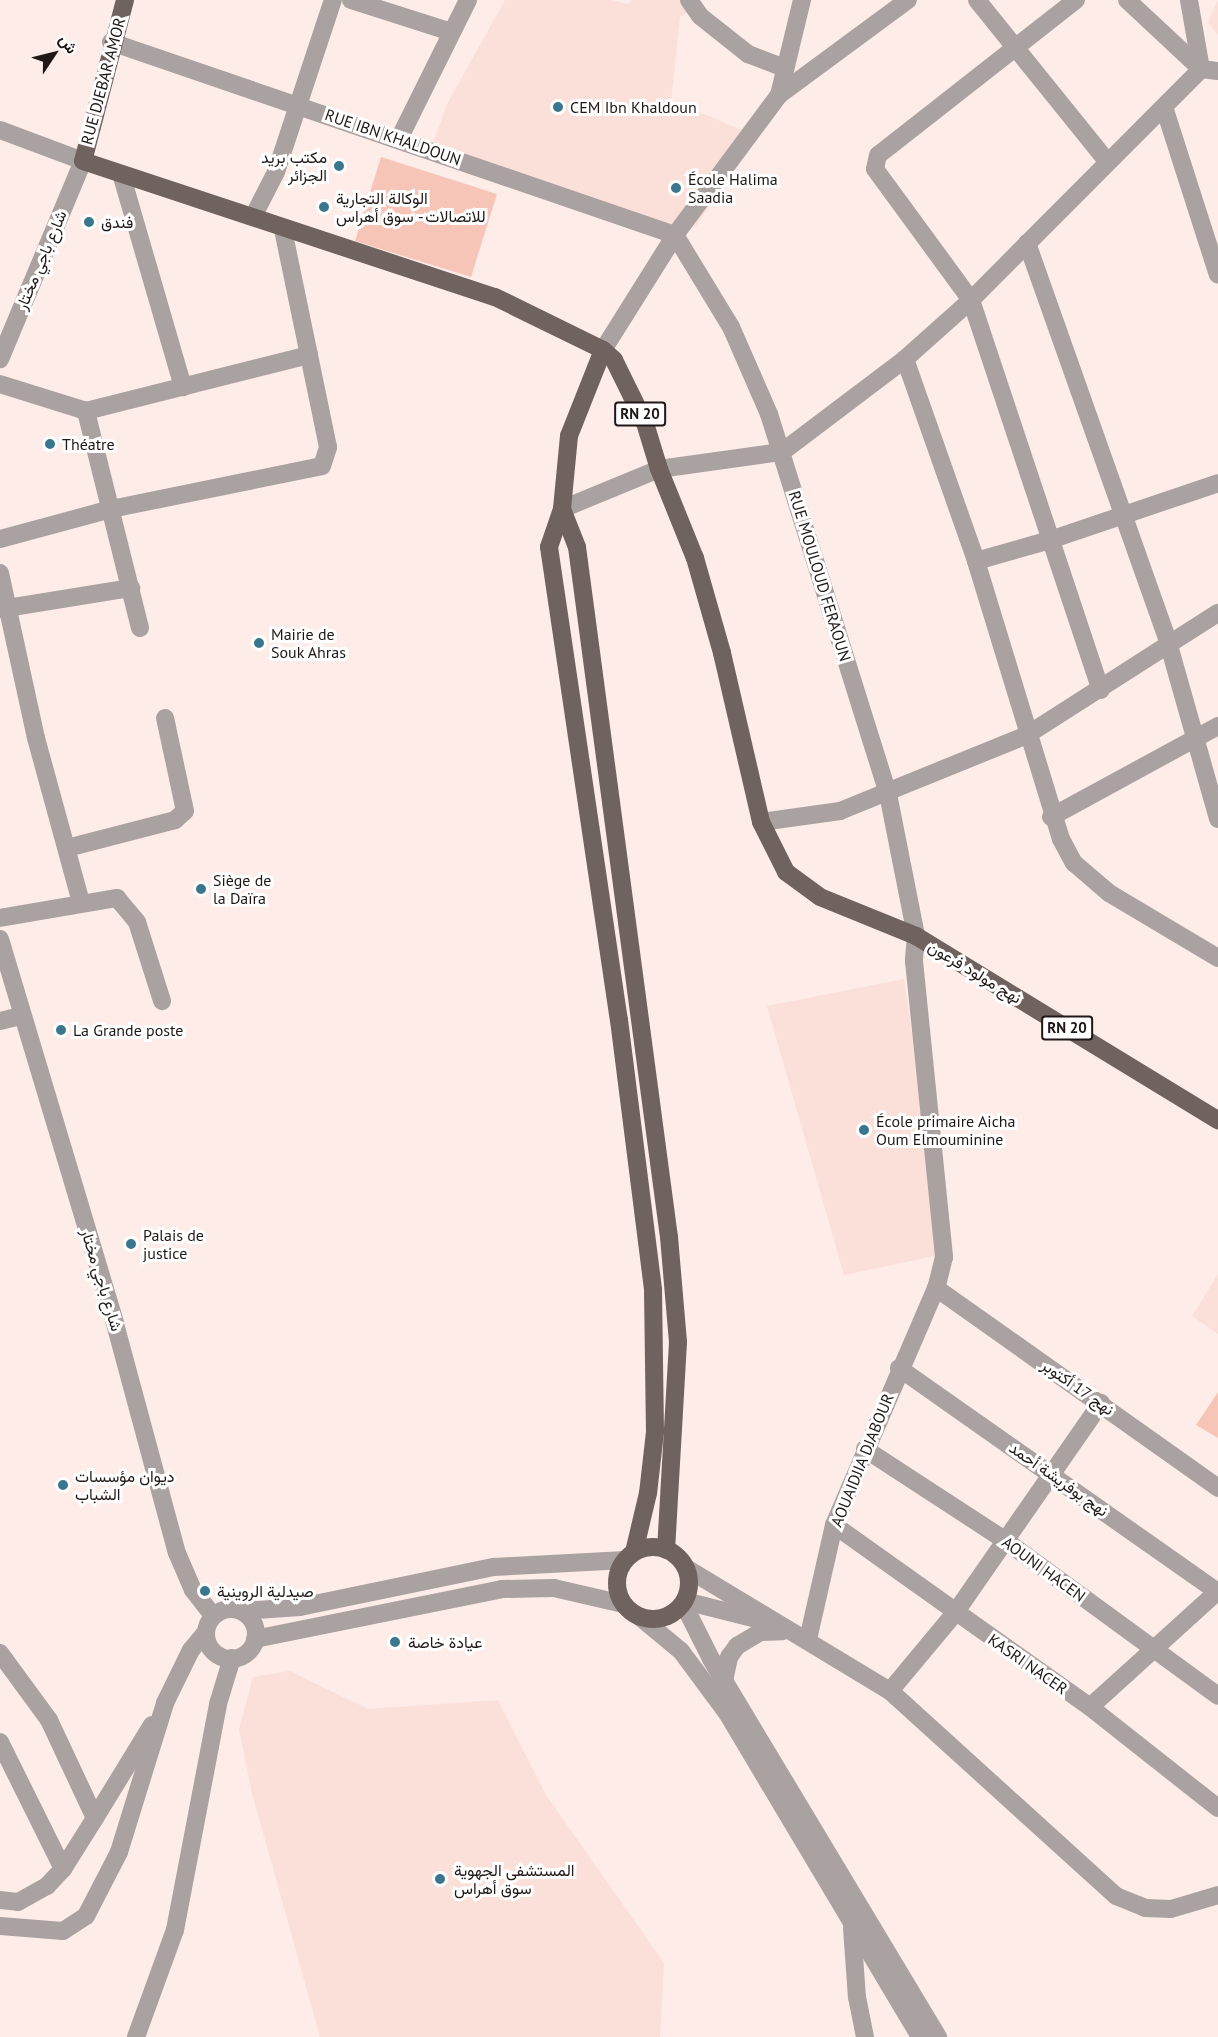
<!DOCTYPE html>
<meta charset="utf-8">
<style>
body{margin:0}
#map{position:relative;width:1218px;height:2037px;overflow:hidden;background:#fdece7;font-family:"PT Sans",Vazirmatn,sans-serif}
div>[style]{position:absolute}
.built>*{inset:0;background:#fae0d9}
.green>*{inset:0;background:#f7c5b8}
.minor>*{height:18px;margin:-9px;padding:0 9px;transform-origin:9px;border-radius:9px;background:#aaa2a0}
.minor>.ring{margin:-9px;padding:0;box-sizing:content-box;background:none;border:18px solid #aaa2a0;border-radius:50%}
.major>*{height:18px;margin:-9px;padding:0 9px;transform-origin:9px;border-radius:9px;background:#6f625f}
.major>.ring{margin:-9px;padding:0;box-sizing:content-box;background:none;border:18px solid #6f625f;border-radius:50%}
.dots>*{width:16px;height:16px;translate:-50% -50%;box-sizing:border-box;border:3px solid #fff;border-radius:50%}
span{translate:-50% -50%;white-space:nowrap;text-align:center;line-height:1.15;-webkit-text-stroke:6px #fff;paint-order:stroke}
.shield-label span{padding:2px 4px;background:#fff;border:2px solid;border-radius:4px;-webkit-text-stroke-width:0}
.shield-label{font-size:15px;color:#1f1817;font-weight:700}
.street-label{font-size:16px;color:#1f1817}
.poi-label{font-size:16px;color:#1f1817}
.left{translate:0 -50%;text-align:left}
.right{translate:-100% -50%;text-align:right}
.north{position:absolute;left:24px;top:24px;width:60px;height:60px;-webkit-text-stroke:4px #fff;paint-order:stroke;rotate:55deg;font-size:16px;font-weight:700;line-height:24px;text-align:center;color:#1f1817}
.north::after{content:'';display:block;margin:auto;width:21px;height:27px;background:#1f1817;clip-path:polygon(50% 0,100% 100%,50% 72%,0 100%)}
</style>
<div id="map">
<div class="built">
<div style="clip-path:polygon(505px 0,612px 0,628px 4px,633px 0,680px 0,689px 11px,680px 17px,670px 110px,702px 113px,755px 136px,696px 226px,681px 232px,432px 146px,447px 104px)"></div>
<div style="clip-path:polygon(1218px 0,1218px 35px,1208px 22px)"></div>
<div style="clip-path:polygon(904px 979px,944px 1254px,844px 1275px,767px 1006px)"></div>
<div style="clip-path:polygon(1218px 1274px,1218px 1334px,1192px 1316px)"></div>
<div style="clip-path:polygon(290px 1671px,368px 1709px,498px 1700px,546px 1795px,664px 1963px,660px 2037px,320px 2037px,252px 1793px,239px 1729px,253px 1677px)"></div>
</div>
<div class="green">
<div style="clip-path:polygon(381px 157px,497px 194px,471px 277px,355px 241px)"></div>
<div style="clip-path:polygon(1218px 1392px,1218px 1438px,1196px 1425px)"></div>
</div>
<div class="minor">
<div style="left:351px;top:0;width:105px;rotate:17.7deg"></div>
<div style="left:689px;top:0;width:19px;rotate:55deg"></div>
<div style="left:700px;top:16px;width:61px;rotate:38.4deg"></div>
<div style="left:748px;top:54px;width:39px;rotate:21deg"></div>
<div style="left:977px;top:0;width:207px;rotate:51.1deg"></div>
<div style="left:1076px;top:0;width:251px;rotate:141.9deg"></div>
<div style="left:878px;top:155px;width:14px;rotate:102deg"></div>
<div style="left:875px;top:169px;width:162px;rotate:53.8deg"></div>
<div style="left:971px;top:300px;width:411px;rotate:71.6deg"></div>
<div style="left:1127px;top:0;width:101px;rotate:43deg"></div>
<div style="left:1201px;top:69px;width:17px;rotate:7deg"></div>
<div style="left:111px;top:42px;width:596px;rotate:18.89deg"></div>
<div style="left:675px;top:235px;width:108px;rotate:58.7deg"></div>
<div style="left:731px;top:327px;width:95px;rotate:66.4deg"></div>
<div style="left:769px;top:414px;width:398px;rotate:72.6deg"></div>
<div style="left:888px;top:794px;width:145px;rotate:78.8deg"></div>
<div style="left:916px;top:936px;width:25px;rotate:95deg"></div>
<div style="left:914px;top:961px;width:298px;rotate:84.2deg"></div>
<div style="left:944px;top:1257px;width:32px;rotate:104deg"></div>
<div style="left:936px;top:1288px;width:258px;rotate:113.3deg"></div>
<div style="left:834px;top:1525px;width:117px;rotate:102.8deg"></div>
<div style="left:779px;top:95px;width:160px;rotate:-36.4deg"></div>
<div style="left:1164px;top:107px;width:176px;rotate:72.2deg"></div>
<div style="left:0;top:130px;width:89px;rotate:20.5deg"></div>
<div style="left:83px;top:161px;width:215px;rotate:112.7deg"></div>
<div style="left:399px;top:139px;width:155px;rotate:-63.6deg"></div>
<div style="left:122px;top:177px;width:219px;rotate:73.8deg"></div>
<div style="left:254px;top:215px;width:48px;rotate:-62.9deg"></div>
<div style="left:276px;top:172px;width:181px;rotate:-71.7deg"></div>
<div style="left:1027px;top:243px;width:423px;rotate:70.5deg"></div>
<div style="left:1168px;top:642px;width:184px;rotate:74.2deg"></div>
<div style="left:603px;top:350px;width:136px;rotate:-57.9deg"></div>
<div style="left:675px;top:235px;width:174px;rotate:-53.4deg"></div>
<div style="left:779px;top:95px;width:98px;rotate:-76.4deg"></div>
<div style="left:905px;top:359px;width:214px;rotate:70.6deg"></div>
<div style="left:976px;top:561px;width:291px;rotate:73deg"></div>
<div style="left:1061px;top:839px;width:27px;rotate:62deg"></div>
<div style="left:1074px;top:863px;width:46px;rotate:40.6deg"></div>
<div style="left:1109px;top:893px;width:127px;rotate:30.8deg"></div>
<div style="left:0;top:384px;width:90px;rotate:17.4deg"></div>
<div style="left:562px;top:509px;width:105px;rotate:-22.4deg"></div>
<div style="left:659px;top:469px;width:124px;rotate:-7.9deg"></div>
<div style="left:782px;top:452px;width:154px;rotate:-37.1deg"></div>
<div style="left:905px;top:359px;width:89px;rotate:-41.8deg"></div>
<div style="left:971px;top:300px;width:326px;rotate:-45.1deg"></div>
<div style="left:1201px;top:69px;width:70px;rotate:-99.9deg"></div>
<div style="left:0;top:539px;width:115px;rotate:-15.1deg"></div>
<div style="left:111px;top:509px;width:215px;rotate:-11.5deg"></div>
<div style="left:322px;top:466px;width:20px;rotate:-72deg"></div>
<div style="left:328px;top:447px;width:222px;rotate:-101.7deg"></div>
<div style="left:976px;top:561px;width:77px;rotate:-15.8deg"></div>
<div style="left:1050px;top:540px;width:177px;rotate:-18.7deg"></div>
<div style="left:0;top:573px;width:169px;rotate:77.7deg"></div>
<div style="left:36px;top:738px;width:171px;rotate:74.7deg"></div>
<div style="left:0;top:609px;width:133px;rotate:-9.1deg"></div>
<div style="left:140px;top:628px;width:224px;rotate:-104deg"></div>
<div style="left:86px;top:411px;width:230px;rotate:-14.1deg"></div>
<div style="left:1051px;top:817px;width:190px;rotate:-28.6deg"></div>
<div style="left:761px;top:822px;width:80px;rotate:-7.9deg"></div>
<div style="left:840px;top:811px;width:202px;rotate:-22.1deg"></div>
<div style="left:1027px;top:735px;width:227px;rotate:-32.6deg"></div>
<div style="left:67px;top:848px;width:112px;rotate:-14.5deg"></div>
<div style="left:175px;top:820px;width:13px;rotate:-42deg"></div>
<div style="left:185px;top:811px;width:95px;rotate:-102.1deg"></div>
<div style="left:0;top:918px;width:119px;rotate:-9.7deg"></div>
<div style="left:117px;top:898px;width:31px;rotate:50deg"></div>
<div style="left:137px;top:922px;width:83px;rotate:72.4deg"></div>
<div style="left:0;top:939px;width:398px;rotate:73.3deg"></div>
<div style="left:114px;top:1320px;width:241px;rotate:74.9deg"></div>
<div style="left:177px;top:1553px;width:40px;rotate:66.6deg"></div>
<div style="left:193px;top:1590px;width:33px;rotate:52deg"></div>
<div style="left:0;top:1021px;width:21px;rotate:-14deg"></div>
<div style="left:936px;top:1288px;width:346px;rotate:35.3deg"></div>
<div style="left:899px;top:1368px;width:390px;rotate:35.1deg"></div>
<div style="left:865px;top:1449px;width:165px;rotate:33.1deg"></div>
<div style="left:1003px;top:1539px;width:266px;rotate:36.1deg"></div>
<div style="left:834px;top:1525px;width:314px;rotate:35.4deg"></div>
<div style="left:1090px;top:1707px;width:163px;rotate:38.3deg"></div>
<div style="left:686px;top:1568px;width:238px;rotate:31.1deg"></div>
<div style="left:890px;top:1691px;width:305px;rotate:42.2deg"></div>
<div style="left:1116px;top:1896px;width:31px;rotate:22deg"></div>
<div style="left:1145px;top:1908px;width:26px;rotate:2deg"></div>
<div style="left:1171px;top:1909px;width:49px;rotate:-16.6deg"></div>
<div style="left:685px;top:1601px;width:81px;rotate:14.2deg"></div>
<div style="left:683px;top:1603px;width:63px;rotate:63.4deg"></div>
<div style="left:711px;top:1659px;width:441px;rotate:59deg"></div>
<div class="ring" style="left:206px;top:1609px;width:32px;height:32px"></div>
<div style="left:242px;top:1611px;width:58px;rotate:-3.9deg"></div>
<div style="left:300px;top:1607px;width:198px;rotate:-11.7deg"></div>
<div style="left:494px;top:1567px;width:131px;rotate:-3.1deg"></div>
<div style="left:640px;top:1617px;width:53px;rotate:39.7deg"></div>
<div style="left:681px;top:1651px;width:77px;rotate:53.4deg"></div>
<div style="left:727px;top:1713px;width:377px;rotate:59.2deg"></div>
<div style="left:255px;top:1639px;width:252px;rotate:-11.4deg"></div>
<div style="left:502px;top:1589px;width:52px;rotate:-1.1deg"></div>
<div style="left:554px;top:1588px;width:71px;rotate:13.1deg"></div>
<div style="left:0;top:1653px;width:83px;rotate:53.8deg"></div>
<div style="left:49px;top:1720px;width:108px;rotate:64.9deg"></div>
<div style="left:95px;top:1818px;width:109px;rotate:-58.5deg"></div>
<div style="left:724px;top:1681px;width:25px;rotate:-78deg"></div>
<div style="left:729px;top:1657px;width:14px;rotate:-54deg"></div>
<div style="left:737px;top:1646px;width:27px;rotate:-31deg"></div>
<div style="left:760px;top:1632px;width:23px;rotate:-2deg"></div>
<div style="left:890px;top:1691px;width:102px;rotate:-50.2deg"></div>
<div style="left:955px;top:1613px;width:256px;rotate:-55.2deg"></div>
<div style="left:1090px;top:1707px;width:173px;rotate:-42.2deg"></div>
<div style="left:0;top:1742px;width:142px;rotate:63.6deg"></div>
<div style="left:0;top:1900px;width:18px;rotate:6deg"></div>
<div style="left:18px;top:1902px;width:33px;rotate:-29deg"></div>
<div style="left:47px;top:1886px;width:23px;rotate:-47deg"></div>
<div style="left:63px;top:1869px;width:60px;rotate:-57.9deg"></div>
<div style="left:0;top:1926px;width:63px;rotate:4.5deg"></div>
<div style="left:63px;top:1931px;width:27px;rotate:-33deg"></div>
<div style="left:86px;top:1916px;width:72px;rotate:-62.7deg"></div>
<div style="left:119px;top:1852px;width:156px;rotate:-72.8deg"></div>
<div style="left:165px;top:1703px;width:59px;rotate:-63.9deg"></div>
<div style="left:191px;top:1650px;width:23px;rotate:-50deg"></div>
<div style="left:852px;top:1928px;width:69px;rotate:85.9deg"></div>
<div style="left:857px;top:1997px;width:41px;rotate:78.7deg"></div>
<div style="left:136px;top:2037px;width:114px;rotate:-70deg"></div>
<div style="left:175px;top:1930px;width:230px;rotate:-79.2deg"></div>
<div style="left:218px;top:1704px;width:48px;rotate:-73.1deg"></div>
</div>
<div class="major">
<div style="left:125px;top:0;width:166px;rotate:104.6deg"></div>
<div style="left:83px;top:161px;width:434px;rotate:18.3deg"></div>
<div style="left:495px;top:297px;width:120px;rotate:26.1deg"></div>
<div style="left:603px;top:350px;width:15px;rotate:42deg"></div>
<div style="left:614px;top:360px;width:70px;rotate:63.8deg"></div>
<div style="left:645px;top:423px;width:48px;rotate:73.1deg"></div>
<div style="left:659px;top:469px;width:96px;rotate:68deg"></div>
<div style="left:695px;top:558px;width:99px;rotate:74.1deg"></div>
<div style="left:722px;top:653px;width:173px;rotate:77deg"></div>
<div style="left:761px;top:822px;width:56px;rotate:63.4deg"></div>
<div style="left:786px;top:872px;width:42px;rotate:36.3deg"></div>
<div style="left:820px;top:897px;width:104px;rotate:22.1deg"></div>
<div style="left:916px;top:936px;width:354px;rotate:31.4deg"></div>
<div style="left:603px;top:350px;width:92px;rotate:111.6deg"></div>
<div style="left:569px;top:436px;width:73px;rotate:95.5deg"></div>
<div style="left:562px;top:509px;width:40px;rotate:108.9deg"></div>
<div style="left:549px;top:547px;width:478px;rotate:81.6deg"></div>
<div style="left:619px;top:1020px;width:272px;rotate:82.8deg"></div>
<div style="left:653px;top:1290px;width:142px;rotate:89.2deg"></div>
<div style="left:655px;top:1432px;width:61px;rotate:96.5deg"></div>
<div style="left:648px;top:1493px;width:61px;rotate:103.3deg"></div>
<div style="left:562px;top:509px;width:41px;rotate:68.5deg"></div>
<div style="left:577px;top:547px;width:696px;rotate:82.41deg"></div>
<div style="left:669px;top:1237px;width:105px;rotate:85.1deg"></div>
<div style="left:678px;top:1342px;width:208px;rotate:93.3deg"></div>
<div class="ring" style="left:617px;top:1547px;width:54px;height:54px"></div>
</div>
<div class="dots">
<div style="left:558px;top:107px;background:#3a778e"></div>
<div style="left:339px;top:166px;background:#3a778e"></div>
<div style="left:676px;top:188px;background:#3a778e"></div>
<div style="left:324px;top:207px;background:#3a778e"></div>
<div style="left:89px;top:222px;background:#3a778e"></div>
<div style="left:50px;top:444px;background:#3a778e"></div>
<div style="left:259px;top:643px;background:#3a778e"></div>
<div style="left:201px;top:889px;background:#3a778e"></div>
<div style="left:61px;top:1030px;background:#3a778e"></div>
<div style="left:864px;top:1130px;background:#3a778e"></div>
<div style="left:131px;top:1244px;background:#3a778e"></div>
<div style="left:63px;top:1485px;background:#3a778e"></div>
<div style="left:205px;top:1591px;background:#3a778e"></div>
<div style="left:395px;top:1642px;background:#3a778e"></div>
<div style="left:440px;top:1879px;background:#3a778e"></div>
</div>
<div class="shield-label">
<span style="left:640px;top:414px">RN 20</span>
<span style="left:1067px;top:1028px">RN 20</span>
</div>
<div class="street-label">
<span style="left:103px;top:81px;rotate:-75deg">RUE DJEBAR AMOR</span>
<span style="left:393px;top:137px;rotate:19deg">RUE IBN KHALDOUN</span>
<span style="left:41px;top:260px;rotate:-67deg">شارع باجي مختار</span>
<span style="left:820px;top:576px;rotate:73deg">RUE MOULOUD FERAOUN</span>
<span style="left:975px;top:972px;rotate:31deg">نهج مولود فرعون</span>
<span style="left:102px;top:1280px;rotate:73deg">شارع باجي مختار</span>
<span style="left:1078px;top:1387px;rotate:35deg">نهج 17 أكتوبر</span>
<span style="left:862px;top:1460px;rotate:-68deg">AOUAIDJIA DJABOUR</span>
<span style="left:1059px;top:1479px;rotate:35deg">نهج بوفريشة أحمد</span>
<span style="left:1044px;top:1569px;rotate:36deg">AOUNI HACEN</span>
<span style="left:1028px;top:1664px;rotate:35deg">KASRI NACER</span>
</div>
<div class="poi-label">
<span class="left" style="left:570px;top:107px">CEM Ibn Khaldoun</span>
<span class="right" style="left:327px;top:166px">مكتب بريد<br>الجزائر</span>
<span class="left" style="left:688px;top:188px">École Halima<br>Saadia</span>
<span class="left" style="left:336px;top:207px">الوكالة التجارية<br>للاتصالات - سوق أهراس</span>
<span class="left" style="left:101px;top:222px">فندق</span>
<span class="left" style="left:62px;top:444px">Théatre</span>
<span class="left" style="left:271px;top:643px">Mairie de<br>Souk Ahras</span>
<span class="left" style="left:213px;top:889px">Siège de<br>la Daïra</span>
<span class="left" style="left:73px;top:1030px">La Grande poste</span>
<span class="left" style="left:876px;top:1130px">École primaire Aicha<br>Oum Elmouminine</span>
<span class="left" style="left:143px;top:1244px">Palais de<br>justice</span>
<span class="left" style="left:75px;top:1485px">ديوان مؤسسات<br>الشباب</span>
<span class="left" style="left:217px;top:1591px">صيدلية الروينية</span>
<span class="left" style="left:408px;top:1642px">عيادة خاصة</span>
<span class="left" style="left:454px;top:1879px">المستشفى الجهوية<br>سوق أهراس</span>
</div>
<div class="north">ش</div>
</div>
